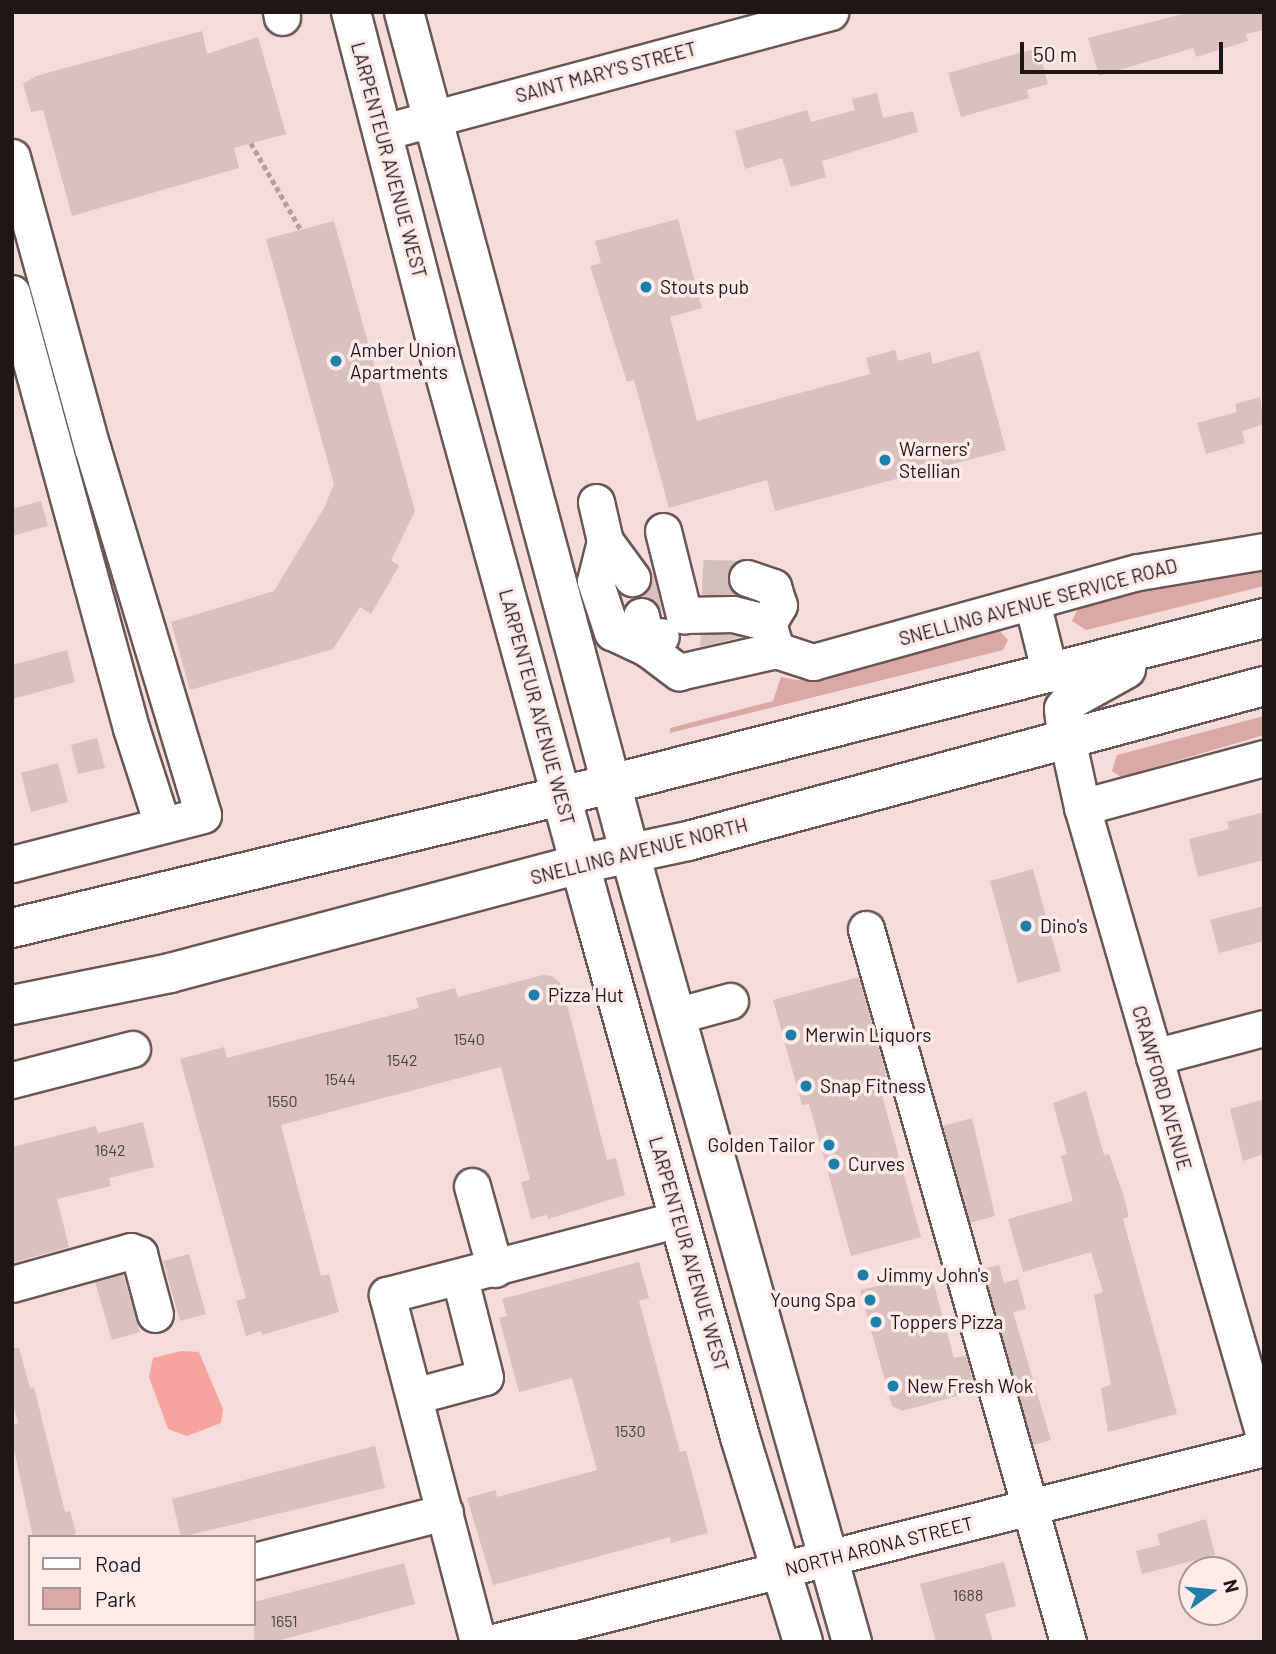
<!DOCTYPE html>
<style>
body{margin:0}
#map{position:relative;width:1276px;height:1654px;overflow:hidden;background:#f4dcda;font-family:Barlow,sans-serif}
div>[style]{position:absolute}
.green>*{inset:0;background:#dba8a5}
.water>*{inset:0;background:#f7a49f}
.building>*{inset:0;background:#d8c1bf}
.minor-tunnel>*{height:35px;margin-top:-17.5px;transform-origin:0;background:repeating-linear-gradient(90deg,#d4bebd 0 35px,transparent 0 53px)}
.path>*{height:4.5px;margin-top:-2.25px;transform-origin:0;background:repeating-linear-gradient(90deg,#b4a19f 0 5px,transparent 0 8.5px)}
.roads{filter:drop-shadow(2px 0 #6a5655) drop-shadow(-2px 0 #6a5655) drop-shadow(0 2px #6a5655) drop-shadow(0 -2px #6a5655)}
.minor>*{height:35px;margin:-17.5px;padding:0 17.5px;transform-origin:17.5px;border-radius:17.5px;background:#fff}
.major>*{height:38px;margin:-19px;padding:0 19px;transform-origin:19px;border-radius:19px;background:#fff}
.dots>*{width:19px;height:19px;translate:-50% -50%;box-sizing:border-box;border:4px solid #feebe9;border-radius:50%}
span{translate:-50% -50%;white-space:nowrap;text-align:center;line-height:1.15;-webkit-text-stroke:7px #feebe9;paint-order:stroke}
.number-label{font-size:16px;color:#4d4240}
.number-label span{-webkit-text-stroke-width:0}
.street-label{font-size:19px;color:#1f1716}
.poi-label{font-size:19px;color:#1f1716}
.left{translate:0 -50%;text-align:left}
.right{translate:-100% -50%;text-align:right}
.frame{position:absolute;inset:0;border:14px solid #1f1716;pointer-events:none}
.legend{position:absolute;left:28px;top:1535px;width:228px;height:91px;box-sizing:border-box;background:#feebe9;border:2px solid #a59695;margin:0;padding:9px 12px;list-style:none;font-size:21px;color:#1f1716}
.legend li{display:flex;align-items:center;gap:14px;height:35px}
.legend b{width:35px;border:2px solid #a59695}
.north{position:absolute;left:1178px;top:1556px;width:70px;height:70px;box-sizing:border-box;background:#feebe9;border:2px solid #a59695;border-radius:50%;rotate:75deg;font-size:19px;font-weight:700;line-height:28px;text-align:center;color:#1f1716}
.north::after{content:'';display:block;margin:auto;width:24px;height:32px;background:#1d80ab;clip-path:polygon(50% 0,100% 100%,50% 72%,0 100%)}
.scale{position:absolute;left:1020px;top:42px;width:203px;height:32px;box-sizing:border-box;border:4px solid #1f1716;border-top:0;padding-left:9px;font-size:21px;line-height:24px;white-space:nowrap;color:#1f1716;-webkit-text-stroke:5px #feebe9;paint-order:stroke}
</style>
<div id="map">
<div class="green">
<div style="clip-path:polygon(1264px 569px,1264px 586px,1086px 630px,1072px 621px,1079px 606px,1149px 588px)"></div>
<div style="clip-path:polygon(992px 630px,999px 630px,1008px 640px,1003px 650px,670px 733px,670px 728px,773px 701px,781px 677px,798px 680px)"></div>
<div style="clip-path:polygon(1264px 716px,1264px 735px,1121px 777px,1112px 771px,1117px 755px)"></div>
</div>
<div class="water">
<div style="clip-path:polygon(181px 1351px,199px 1352px,223px 1409px,221px 1423px,187px 1436px,168px 1429px,149px 1377px,153px 1358px)"></div>
</div>
<div class="building">
<div style="clip-path:polygon(1191px 12px,1264px 12px,1264px 30px,1246px 34px,1248px 41px,1196px 57px,1193px 48px,1099px 76px,1088px 38px)"></div>
<div style="clip-path:polygon(202px 31px,207px 54px,258px 37px,286px 134px,234px 148px,239px 168px,72px 216px,43px 110px,31px 112px,23px 84px,36px 76px)"></div>
<div style="clip-path:polygon(1038px 48px,1048px 84px,1027px 90px,1029px 98px,961px 117px,948px 73px)"></div>
<div style="clip-path:polygon(877px 93px,883px 118px,913px 111px,918px 132px,822px 161px,826px 177px,791px 187px,782px 158px,745px 169px,735px 131px,807px 110px,811px 122px,855px 110px,852px 99px)"></div>
<div style="clip-path:polygon(678px 219px,702px 308px,670px 317px,697px 421px,870px 374px,866px 358px,895px 350px,898px 361px,930px 352px,933px 364px,979px 351px,1006px 450px,775px 511px,767px 480px,669px 508px,634px 380px,627px 382px,590px 266px,601px 263px,595px 241px)"></div>
<div style="clip-path:polygon(334px 221px,415px 511px,391px 560px,399px 566px,371px 614px,360px 607px,333px 649px,190px 690px,171px 622px,274px 591px,324px 508px,334px 484px,266px 239px)"></div>
<div style="clip-path:polygon(1260px 397px,1264px 424px,1242px 431px,1245px 443px,1206px 454px,1197px 423px,1237px 412px,1235px 404px)"></div>
<div style="clip-path:polygon(41px 501px,48px 526px,12px 536px,12px 509px)"></div>
<div style="clip-path:polygon(703px 567px,730px 569px,727px 582px,736px 594px,702px 595px)"></div>
<div style="clip-path:polygon(651px 573px,653px 572px,662px 611px,648px 597px,639px 596px,650px 587px)"></div>
<div style="clip-path:polygon(731px 634px,741px 637px,700px 647px,701px 635px)"></div>
<div style="clip-path:polygon(67px 650px,75px 682px,12px 699px,12px 665px)"></div>
<div style="clip-path:polygon(97px 738px,105px 768px,78px 774px,71px 745px)"></div>
<div style="clip-path:polygon(58px 763px,68px 802px,31px 812px,21px 773px)"></div>
<div style="clip-path:polygon(1264px 812px,1264px 860px,1198px 877px,1189px 839px,1229px 829px,1227px 822px)"></div>
<div style="clip-path:polygon(1033px 869px,1061px 971px,1018px 983px,990px 881px)"></div>
<div style="clip-path:polygon(1264px 906px,1264px 941px,1219px 953px,1210px 920px)"></div>
<div style="clip-path:polygon(543px 975px,552px 976px,562px 985px,607px 1160px,616px 1158px,625px 1195px,548px 1219px,547px 1215px,531px 1219px,521px 1182px,530px 1180px,501px 1067px,281px 1125px,321px 1276px,329px 1274px,339px 1312px,262px 1335px,261px 1331px,246px 1336px,236px 1301px,246px 1298px,180px 1059px,224px 1047px,227px 1058px,419px 1008px,416px 998px,455px 988px,458px 997px)"></div>
<div style="clip-path:polygon(859px 977px,889px 1085px,880px 1088px,921px 1237px,851px 1256px,809px 1104px,802px 1105px,773px 1000px)"></div>
<div style="clip-path:polygon(1086px 1091px,1104px 1155px,1109px 1154px,1124px 1197px,1129px 1217px,1123px 1219px,1177px 1414px,1108px 1432px,1101px 1388px,1111px 1385px,1094px 1295px,1103px 1292px,1091px 1252px,1023px 1272px,1008px 1219px,1073px 1201px,1061px 1156px,1067px 1154px,1053px 1103px)"></div>
<div style="clip-path:polygon(1264px 1099px,1264px 1154px,1243px 1161px,1230px 1109px)"></div>
<div style="clip-path:polygon(972px 1118px,995px 1216px,970px 1223px,943px 1126px)"></div>
<div style="clip-path:polygon(143px 1122px,154px 1167px,109px 1178px,111px 1186px,57px 1199px,69px 1247px,12px 1263px,12px 1147px,96px 1126px,98px 1133px)"></div>
<div style="clip-path:polygon(189px 1254px,206px 1314px,180px 1321px,163px 1261px)"></div>
<div style="clip-path:polygon(639px 1262px,649px 1298px,639px 1301px,680px 1452px,686px 1451px,708px 1533px,671px 1543px,670px 1537px,493px 1585px,467px 1498px,496px 1490px,497px 1497px,597px 1470px,572px 1378px,519px 1392px,499px 1318px,507px 1316px,502px 1299px)"></div>
<div style="clip-path:polygon(999px 1265px,1004px 1283px,1018px 1279px,1026px 1309px,1013px 1312px,1051px 1440px,1033px 1445px,983px 1269px)"></div>
<div style="clip-path:polygon(123px 1274px,140px 1332px,112px 1340px,95px 1282px)"></div>
<div style="clip-path:polygon(931px 1274px,954px 1358px,966px 1355px,976px 1391px,902px 1411px,892px 1406px,860px 1290px)"></div>
<div style="clip-path:polygon(12px 1348px,19px 1348px,30px 1388px,34px 1387px,65px 1512px,70px 1511px,76px 1532px,73px 1537px,33px 1537px,12px 1440px,12px 1425px,18px 1423px,12px 1400px)"></div>
<div style="clip-path:polygon(375px 1446px,385px 1488px,181px 1537px,172px 1499px)"></div>
<div style="clip-path:polygon(1206px 1519px,1215px 1555px,1142px 1574px,1136px 1551px,1160px 1545px,1157px 1534px)"></div>
<div style="clip-path:polygon(1004px 1562px,1016px 1606px,985px 1614px,993px 1642px,936px 1642px,920px 1584px)"></div>
<div style="clip-path:polygon(404px 1563px,415px 1604px,273px 1642px,254px 1642px,254px 1602px)"></div>
</div>
<div class="minor-tunnel">
<div style="left:703px;top:577px;width:44px;rotate:1.3deg"></div>
</div>
<div class="path">
<div style="left:251px;top:143px;width:100px;rotate:60.1deg"></div>
</div>
<div class="roads">
<div class="minor">
<div style="left:281px;top:12px;width:5px;rotate:79deg"></div>
<div style="left:383px;top:132px;width:463px;rotate:-15deg"></div>
<div style="left:12px;top:157px;width:301px;rotate:74.6deg"></div>
<div style="left:92px;top:447px;width:384px;rotate:73.2deg"></div>
<div style="left:203px;top:815px;width:197px;rotate:165.6deg"></div>
<div style="left:12px;top:293px;width:451px;rotate:74.7deg"></div>
<div style="left:131px;top:728px;width:101px;rotate:72.1deg"></div>
<div style="left:596px;top:502px;width:40px;rotate:77deg"></div>
<div style="left:605px;top:541px;width:46px;rotate:53.9deg"></div>
<div style="left:663px;top:531px;width:87px;rotate:76deg"></div>
<div style="left:684px;top:615px;width:49px;rotate:-1.2deg"></div>
<div style="left:733px;top:614px;width:36px;rotate:14deg"></div>
<div style="left:768px;top:623px;width:28px;rotate:73deg"></div>
<div style="left:605px;top:541px;width:41px;rotate:104deg"></div>
<div style="left:595px;top:581px;width:54px;rotate:71.6deg"></div>
<div style="left:612px;top:632px;width:40px;rotate:25deg"></div>
<div style="left:648px;top:649px;width:18px;rotate:-45deg"></div>
<div style="left:747px;top:578px;width:28px;rotate:19deg"></div>
<div style="left:773px;top:587px;width:19px;rotate:72deg"></div>
<div style="left:779px;top:605px;width:21px;rotate:121deg"></div>
<div style="left:1032px;top:602px;width:74px;rotate:76deg"></div>
<div style="left:641px;top:616px;width:34px;rotate:78deg"></div>
<div style="left:648px;top:649px;width:39px;rotate:37deg"></div>
<div style="left:679px;top:672px;width:99px;rotate:-12.8deg"></div>
<div style="left:776px;top:650px;width:39px;rotate:18deg"></div>
<div style="left:813px;top:662px;width:337px;rotate:-15.5deg"></div>
<div style="left:1138px;top:572px;width:128px;rotate:-9.5deg"></div>
<div style="left:1067px;top:738px;width:71px;rotate:77.7deg"></div>
<div style="left:1082px;top:807px;width:655px;rotate:73.86deg"></div>
<div style="left:1082px;top:807px;width:188px;rotate:-15.1deg"></div>
<div style="left:866px;top:929px;width:741px;rotate:74.18deg"></div>
<div style="left:675px;top:1016px;width:57px;rotate:-15.3deg"></div>
<div style="left:1154px;top:1057px;width:114px;rotate:-14.8deg"></div>
<div style="left:12px;top:1080px;width:124px;rotate:-14.5deg"></div>
<div style="left:472px;top:1186px;width:86px;rotate:74.5deg"></div>
<div style="left:12px;top:1284px;width:123px;rotate:-15.5deg"></div>
<div style="left:131px;top:1251px;width:9px;rotate:21deg"></div>
<div style="left:139px;top:1254px;width:62px;rotate:75.1deg"></div>
<div style="left:414px;top:1396px;width:73px;rotate:-15deg"></div>
<div style="left:485px;top:1377px;width:101px;rotate:-104.3deg"></div>
<div style="left:254px;top:1561px;width:197px;rotate:-14.4deg"></div>
<div style="left:478px;top:1642px;width:359px;rotate:-104.7deg"></div>
<div style="left:387px;top:1295px;width:302px;rotate:-14.6deg"></div>
<div style="left:494px;top:1642px;width:794px;rotate:-14.14deg"></div>
</div>
<div class="major">
<div style="left:351px;top:12px;width:352px;rotate:75.5deg"></div>
<div style="left:439px;top:353px;width:587px;rotate:74.59deg"></div>
<div style="left:595px;top:919px;width:538px;rotate:74.36deg"></div>
<div style="left:740px;top:1437px;width:214px;rotate:72.9deg"></div>
<div style="left:404px;top:12px;width:872px;rotate:74.98deg"></div>
<div style="left:630px;top:854px;width:819px;rotate:74.27deg"></div>
<div style="left:1067px;top:738px;width:29px;rotate:-96deg"></div>
<div style="left:1064px;top:709px;width:13px;rotate:-51deg"></div>
<div style="left:1072px;top:699px;width:62px;rotate:-29.1deg"></div>
<div style="left:12px;top:928px;width:616px;rotate:-13.52deg"></div>
<div style="left:611px;top:784px;width:674px;rotate:-14.26deg"></div>
<div style="left:12px;top:1005px;width:161px;rotate:-11.4deg"></div>
<div style="left:170px;top:973px;width:424px;rotate:-14.9deg"></div>
<div style="left:580px;top:864px;width:110px;rotate:-12deg"></div>
<div style="left:688px;top:841px;width:596px;rotate:-15.06deg"></div>
</div>
</div>
<div class="dots">
<div style="left:646px;top:287px;background:#1d80ab"></div>
<div style="left:336px;top:361px;background:#1d80ab"></div>
<div style="left:885px;top:460px;background:#1d80ab"></div>
<div style="left:1026px;top:926px;background:#1d80ab"></div>
<div style="left:534px;top:995px;background:#1d80ab"></div>
<div style="left:791px;top:1035px;background:#1d80ab"></div>
<div style="left:806px;top:1086px;background:#1d80ab"></div>
<div style="left:829px;top:1145px;background:#1d80ab"></div>
<div style="left:834px;top:1164px;background:#1d80ab"></div>
<div style="left:863px;top:1275px;background:#1d80ab"></div>
<div style="left:870px;top:1300px;background:#1d80ab"></div>
<div style="left:876px;top:1322px;background:#1d80ab"></div>
<div style="left:893px;top:1386px;background:#1d80ab"></div>
</div>
<div class="number-label">
<span style="left:469px;top:1039px">1540</span>
<span style="left:402px;top:1060px">1542</span>
<span style="left:340px;top:1079px">1544</span>
<span style="left:282px;top:1101px">1550</span>
<span style="left:110px;top:1150px">1642</span>
<span style="left:630px;top:1431px">1530</span>
<span style="left:968px;top:1595px">1688</span>
<span style="left:284px;top:1621px">1651</span>
</div>
<div class="street-label">
<span style="left:606px;top:72px;rotate:-15deg">SAINT MARY'S STREET</span>
<span style="left:389px;top:160px;rotate:75deg">LARPENTEUR AVENUE WEST</span>
<span style="left:1038px;top:602px;rotate:-15deg">SNELLING AVENUE SERVICE ROAD</span>
<span style="left:537px;top:707px;rotate:75deg">LARPENTEUR AVENUE WEST</span>
<span style="left:639px;top:851px;rotate:-14deg">SNELLING AVENUE NORTH</span>
<span style="left:1162px;top:1088px;rotate:74deg">CRAWFORD AVENUE</span>
<span style="left:689px;top:1254px;rotate:74deg">LARPENTEUR AVENUE WEST</span>
<span style="left:879px;top:1546px;rotate:-14deg">NORTH ARONA STREET</span>
</div>
<div class="poi-label">
<span class="left" style="left:660px;top:287px">Stouts pub</span>
<span class="left" style="left:350px;top:361px">Amber Union<br>Apartments</span>
<span class="left" style="left:899px;top:460px">Warners'<br>Stellian</span>
<span class="left" style="left:1040px;top:926px">Dino's</span>
<span class="left" style="left:548px;top:995px">Pizza Hut</span>
<span class="left" style="left:805px;top:1035px">Merwin Liquors</span>
<span class="left" style="left:820px;top:1086px">Snap Fitness</span>
<span class="right" style="left:815px;top:1145px">Golden Tailor</span>
<span class="left" style="left:848px;top:1164px">Curves</span>
<span class="left" style="left:877px;top:1275px">Jimmy John's</span>
<span class="right" style="left:856px;top:1300px">Young Spa</span>
<span class="left" style="left:890px;top:1322px">Toppers Pizza</span>
<span class="left" style="left:907px;top:1386px">New Fresh Wok</span>
</div>
<div class="frame"></div>
<ul class="legend">
<li><b style="height:9px;background:#fff"></b>Road</li>
<li><b style="height:19px;background:#dba8a5"></b>Park</li>
</ul>
<div class="north">N</div>
<div class="scale">50 m</div>
</div>
